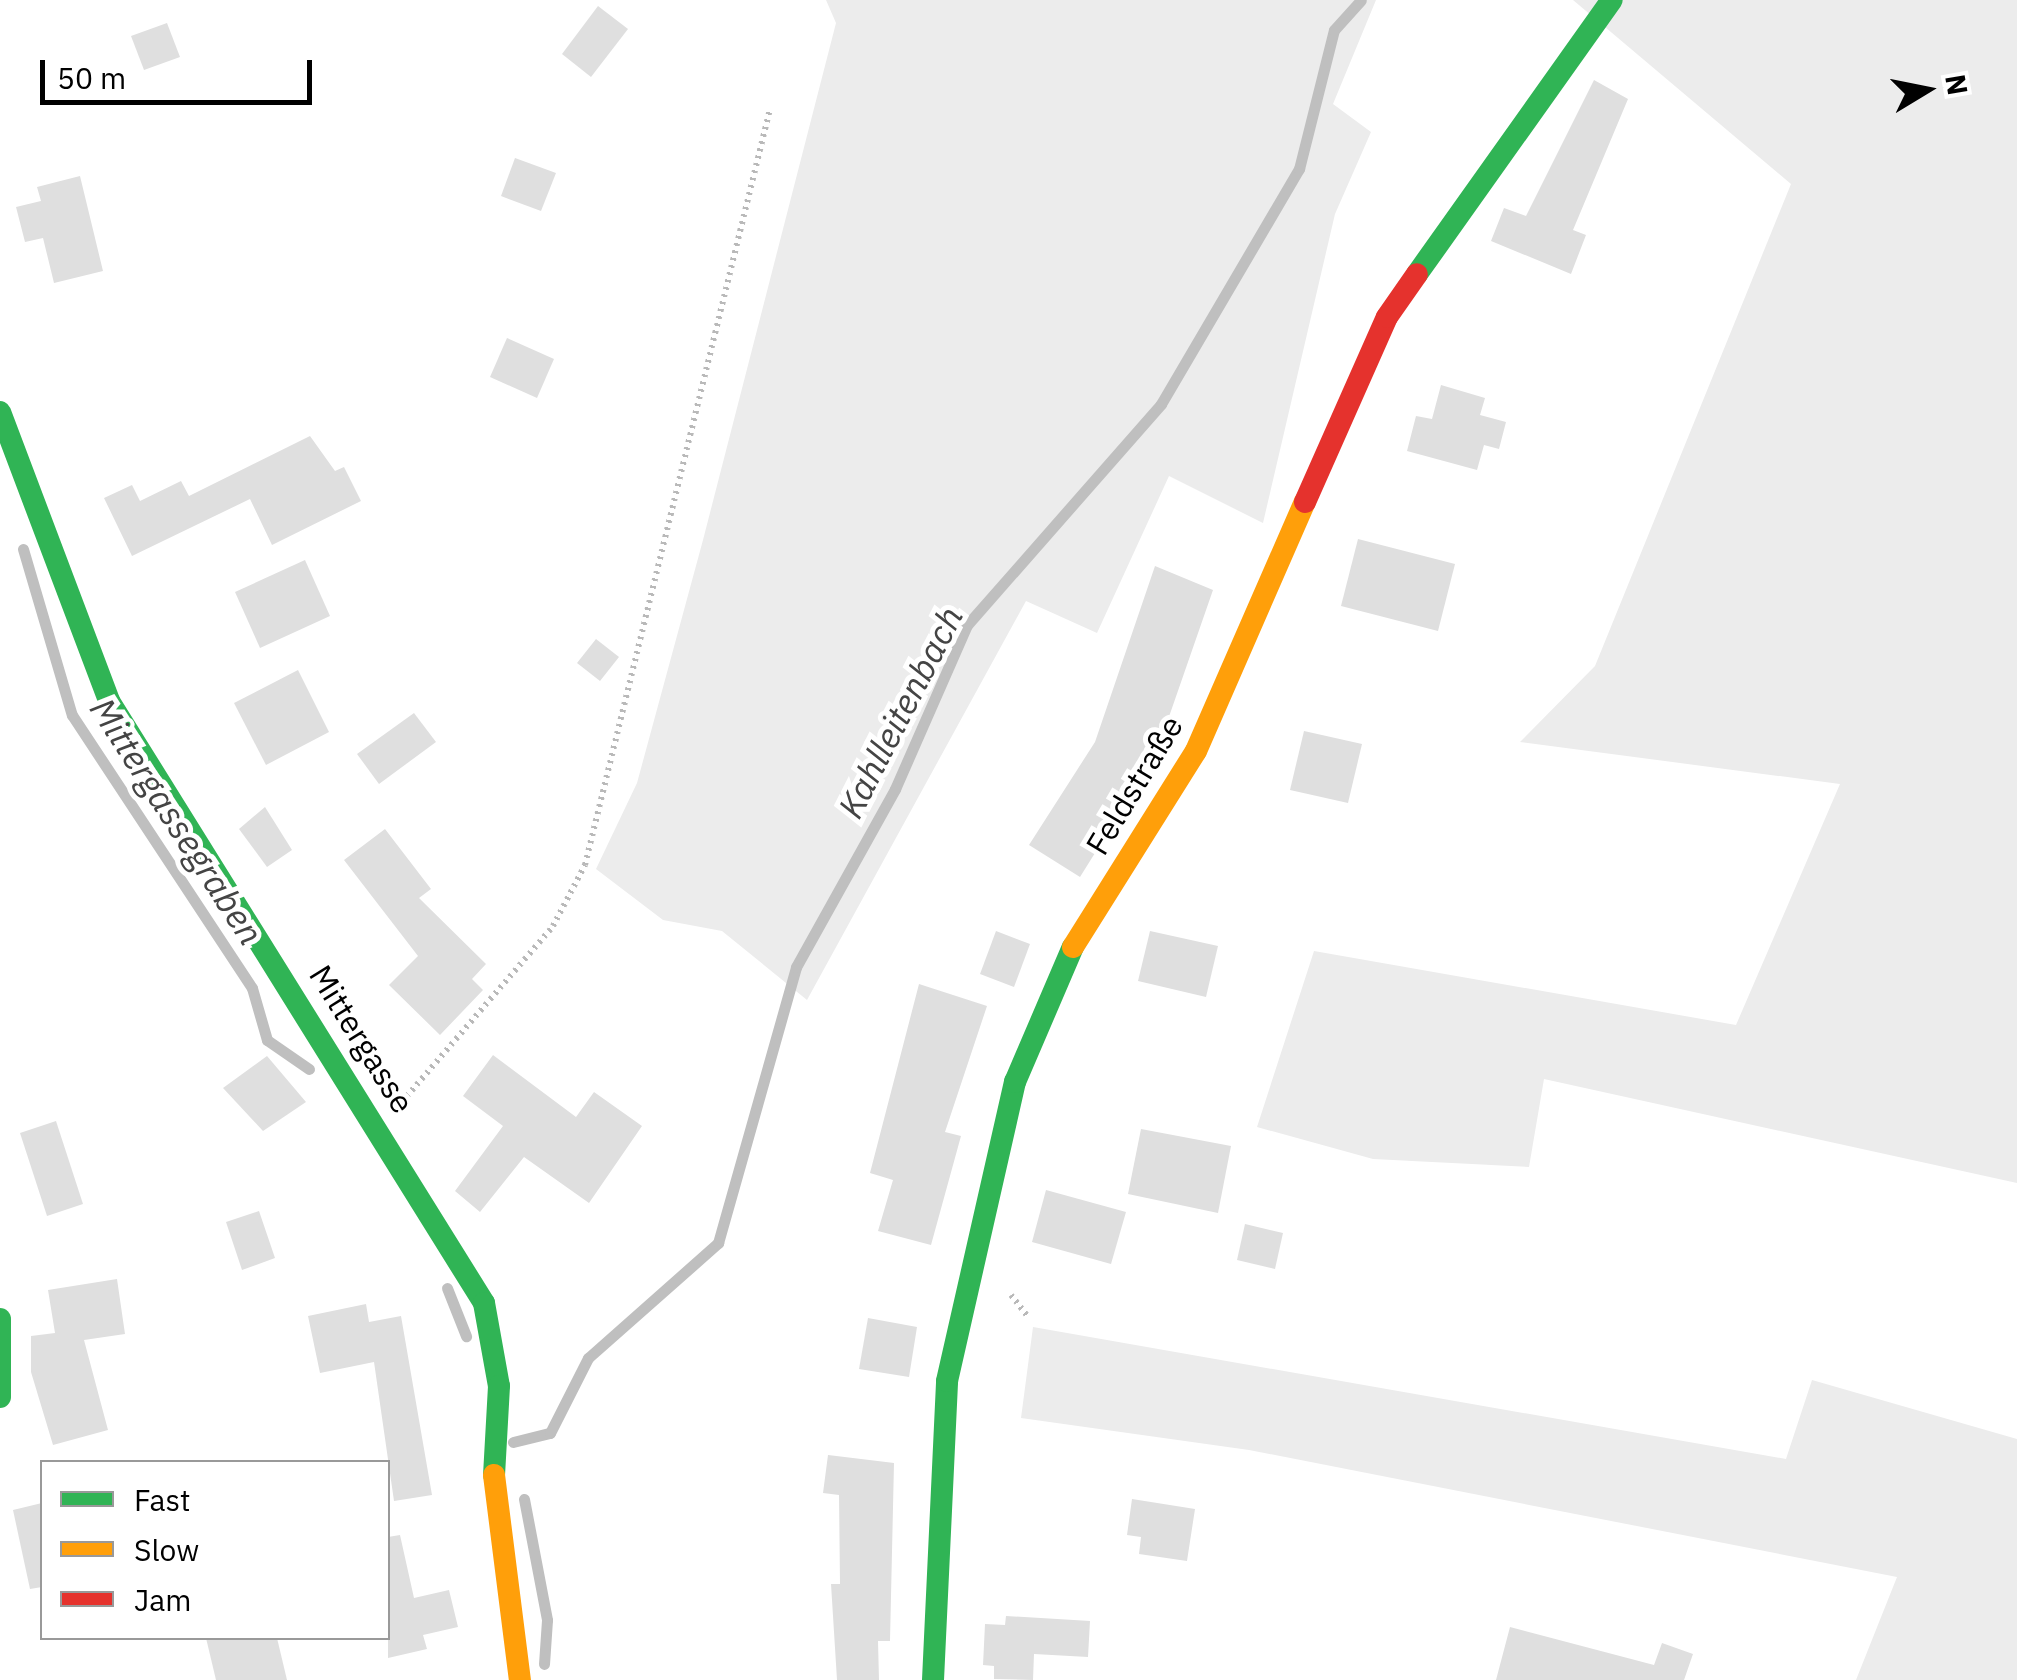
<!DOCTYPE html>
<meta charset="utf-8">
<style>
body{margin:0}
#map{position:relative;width:2017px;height:1680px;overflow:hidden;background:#fff;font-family:"IBM Plex Sans",sans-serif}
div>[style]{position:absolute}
.green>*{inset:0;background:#ececec}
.stream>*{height:11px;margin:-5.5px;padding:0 5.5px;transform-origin:5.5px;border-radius:5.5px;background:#bfbfbf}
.building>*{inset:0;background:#dfdfdf}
.path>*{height:6px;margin-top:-3px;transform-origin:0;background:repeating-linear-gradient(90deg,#b9b9b9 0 2.5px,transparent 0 7.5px)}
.fast>*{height:22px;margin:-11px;padding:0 11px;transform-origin:11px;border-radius:11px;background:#30b455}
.slow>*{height:22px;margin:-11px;padding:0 11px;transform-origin:11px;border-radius:11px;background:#ff9f0a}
.jam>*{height:22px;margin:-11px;padding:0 11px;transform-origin:11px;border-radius:11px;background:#e5322d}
span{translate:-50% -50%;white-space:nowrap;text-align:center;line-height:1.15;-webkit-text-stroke:10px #fff;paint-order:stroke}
.street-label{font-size:32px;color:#000}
.water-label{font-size:35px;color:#444;font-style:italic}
.legend{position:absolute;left:40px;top:1460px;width:350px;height:180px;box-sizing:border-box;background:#fff;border:2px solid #999;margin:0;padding:12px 18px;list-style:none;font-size:30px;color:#000}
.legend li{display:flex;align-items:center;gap:20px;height:50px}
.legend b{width:50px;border:2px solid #999}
.north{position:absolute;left:1877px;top:40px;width:100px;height:100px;-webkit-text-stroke:8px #fff;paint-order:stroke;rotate:80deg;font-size:28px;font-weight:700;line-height:40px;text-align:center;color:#000}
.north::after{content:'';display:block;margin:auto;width:35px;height:45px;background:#000;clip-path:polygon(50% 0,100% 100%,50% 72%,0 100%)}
.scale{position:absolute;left:40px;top:60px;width:272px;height:45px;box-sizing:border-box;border:5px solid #000;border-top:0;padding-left:12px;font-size:30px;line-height:35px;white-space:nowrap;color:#000;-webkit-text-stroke:8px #fff;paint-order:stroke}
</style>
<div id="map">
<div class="green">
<div style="clip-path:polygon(826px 0,1376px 0,1333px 104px,1371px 132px,1335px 214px,1263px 523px,1169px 476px,1097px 633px,1026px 601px,807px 1000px,722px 931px,663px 920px,596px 869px,637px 783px,703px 540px,836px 23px)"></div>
<div style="clip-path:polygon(1573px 0,2017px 0,2017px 1183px,1544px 1079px,1529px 1167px,1373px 1159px,1257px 1127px,1314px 951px,1736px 1025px,1840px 784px,1520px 742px,1595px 666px,1791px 184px)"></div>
<div style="clip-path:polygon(1033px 1327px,1786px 1459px,1812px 1380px,2017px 1439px,2017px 1680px,1856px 1680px,1897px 1577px,1249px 1450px,1021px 1418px)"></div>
</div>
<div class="stream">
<div style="left:23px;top:549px;width:173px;rotate:73.6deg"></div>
<div style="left:72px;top:715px;width:327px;rotate:56.6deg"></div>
<div style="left:252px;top:988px;width:54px;rotate:73.9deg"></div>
<div style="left:267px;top:1040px;width:51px;rotate:34.6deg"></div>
<div style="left:447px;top:1288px;width:52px;rotate:68.4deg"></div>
<div style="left:513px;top:1442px;width:38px;rotate:-14deg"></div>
<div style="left:550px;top:1433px;width:84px;rotate:-63.1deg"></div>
<div style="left:588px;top:1358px;width:174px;rotate:-41.5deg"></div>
<div style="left:718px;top:1243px;width:287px;rotate:-74.2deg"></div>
<div style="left:796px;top:967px;width:204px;rotate:-60.9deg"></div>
<div style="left:895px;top:789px;width:179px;rotate:-66.3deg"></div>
<div style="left:967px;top:625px;width:294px;rotate:-48.7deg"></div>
<div style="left:1161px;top:404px;width:273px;rotate:-59.6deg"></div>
<div style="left:1299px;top:169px;width:143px;rotate:-75.9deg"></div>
<div style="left:1334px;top:30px;width:40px;rotate:-48deg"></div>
<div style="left:524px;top:1499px;width:123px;rotate:79.2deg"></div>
<div style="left:547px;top:1620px;width:44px;rotate:93.9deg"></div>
</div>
<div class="building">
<div style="clip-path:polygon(598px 6px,628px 29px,591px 77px,562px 54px)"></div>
<div style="clip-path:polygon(167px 23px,180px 57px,144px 70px,131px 36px)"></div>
<div style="clip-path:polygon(1594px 80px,1628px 99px,1573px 230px,1586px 235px,1571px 274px,1491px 241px,1504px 208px,1526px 216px)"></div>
<div style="clip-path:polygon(515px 158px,556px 173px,541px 211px,501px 196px)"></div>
<div style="clip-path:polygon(80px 176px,103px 271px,54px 283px,43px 238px,25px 242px,16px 207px,41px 201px,37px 187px)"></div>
<div style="clip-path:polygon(507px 338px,554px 359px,537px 398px,490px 377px)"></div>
<div style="clip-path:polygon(1441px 385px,1485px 398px,1480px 415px,1506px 422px,1499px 449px,1484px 445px,1477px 470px,1407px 451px,1416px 416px,1432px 419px)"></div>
<div style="clip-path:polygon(310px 436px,335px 471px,344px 467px,361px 501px,272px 545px,250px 499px,132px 556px,104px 498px,132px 485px,140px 501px,181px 481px,189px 496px)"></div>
<div style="clip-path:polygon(1358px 539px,1455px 564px,1438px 631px,1341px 606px)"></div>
<div style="clip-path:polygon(305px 560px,330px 616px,260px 648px,235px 592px)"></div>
<div style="clip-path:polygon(1155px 566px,1213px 590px,1155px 757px,1080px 877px,1029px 845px,1095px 742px)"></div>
<div style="clip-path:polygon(596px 639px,619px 657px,600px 681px,577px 663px)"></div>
<div style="clip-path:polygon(298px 670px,329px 732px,266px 765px,234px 703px)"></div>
<div style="clip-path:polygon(414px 713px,436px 742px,379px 784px,357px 754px)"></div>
<div style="clip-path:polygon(1304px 731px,1362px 744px,1348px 803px,1290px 790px)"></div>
<div style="clip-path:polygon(265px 807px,292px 850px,267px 867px,239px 829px)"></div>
<div style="clip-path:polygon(385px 829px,431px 889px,419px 898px,486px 964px,472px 979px,483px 990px,440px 1035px,389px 985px,418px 956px,344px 860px)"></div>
<div style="clip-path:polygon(996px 931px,1030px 944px,1014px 987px,980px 974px)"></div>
<div style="clip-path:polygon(1150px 931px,1218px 946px,1206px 997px,1138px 981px)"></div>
<div style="clip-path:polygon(919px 984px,987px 1006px,945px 1132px,961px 1136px,931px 1245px,878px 1231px,893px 1180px,870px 1173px)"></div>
<div style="clip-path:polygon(493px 1055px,576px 1117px,594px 1092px,642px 1126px,589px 1203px,524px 1157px,480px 1212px,455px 1191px,503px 1126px,463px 1096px)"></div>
<div style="clip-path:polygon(267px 1056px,306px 1102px,263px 1131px,223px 1088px)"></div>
<div style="clip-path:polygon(56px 1121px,83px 1204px,47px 1216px,20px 1133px)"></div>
<div style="clip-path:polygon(1141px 1129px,1231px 1146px,1218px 1213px,1128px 1194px)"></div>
<div style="clip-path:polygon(1046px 1190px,1126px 1212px,1111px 1264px,1032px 1242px)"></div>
<div style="clip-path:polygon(259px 1211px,275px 1258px,242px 1270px,226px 1222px)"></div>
<div style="clip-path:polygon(1245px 1224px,1283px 1233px,1275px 1269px,1237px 1260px)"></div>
<div style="clip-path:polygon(117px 1279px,125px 1334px,84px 1340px,108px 1430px,53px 1445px,31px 1372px,31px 1336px,55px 1333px,48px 1290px)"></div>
<div style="clip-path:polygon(366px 1304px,369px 1322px,401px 1316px,432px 1495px,394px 1501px,374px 1362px,320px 1373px,308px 1316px)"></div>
<div style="clip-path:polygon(868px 1318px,917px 1327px,909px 1377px,859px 1369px)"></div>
<div style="clip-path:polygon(828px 1455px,894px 1463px,890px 1641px,878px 1641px,879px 1680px,837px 1680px,831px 1584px,840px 1584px,839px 1495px,823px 1493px)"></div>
<div style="clip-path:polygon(1132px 1499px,1195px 1509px,1187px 1561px,1139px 1554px,1141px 1537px,1127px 1535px)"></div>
<div style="clip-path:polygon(42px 1503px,42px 1587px,30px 1589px,13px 1510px)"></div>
<div style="clip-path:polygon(400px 1535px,414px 1598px,449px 1590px,458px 1627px,423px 1635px,427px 1649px,388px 1658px,388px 1537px)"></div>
<div style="clip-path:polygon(1006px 1616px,1090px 1621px,1088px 1657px,1034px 1654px,1033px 1680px,994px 1679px,994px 1666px,983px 1665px,985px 1624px,1005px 1625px)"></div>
<div style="clip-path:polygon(1510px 1627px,1654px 1665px,1662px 1643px,1693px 1654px,1684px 1680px,1496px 1680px)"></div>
<div style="clip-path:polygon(206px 1638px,277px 1638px,287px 1680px,216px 1680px)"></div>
</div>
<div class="path">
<div style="left:407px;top:1096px;width:224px;rotate:-49.3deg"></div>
<div style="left:553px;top:926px;width:69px;rotate:-62.3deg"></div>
<div style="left:585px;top:865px;width:778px;rotate:-76.25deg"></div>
<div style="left:1011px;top:1295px;width:29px;rotate:52deg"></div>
</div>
<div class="fast">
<div style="left:1417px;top:274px;width:336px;rotate:-54.6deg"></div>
<div style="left:0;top:412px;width:309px;rotate:69.3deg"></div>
<div style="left:109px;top:701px;width:709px;rotate:58.08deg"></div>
<div style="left:484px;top:1303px;width:84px;rotate:79.8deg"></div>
<div style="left:499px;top:1386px;width:89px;rotate:93.2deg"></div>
<div style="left:0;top:1319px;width:78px;rotate:90deg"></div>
<div style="left:933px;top:1680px;width:299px;rotate:-87.3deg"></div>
<div style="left:947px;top:1381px;width:307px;rotate:-77.2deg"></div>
<div style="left:1015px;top:1082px;width:147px;rotate:-66.8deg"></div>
</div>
<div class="slow">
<div style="left:1073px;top:947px;width:231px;rotate:-57.9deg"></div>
<div style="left:1196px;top:751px;width:272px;rotate:-66.4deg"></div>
<div style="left:494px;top:1475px;width:207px;rotate:82.8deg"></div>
</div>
<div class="jam">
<div style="left:1305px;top:502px;width:202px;rotate:-66.1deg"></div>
<div style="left:1387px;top:317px;width:52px;rotate:-55.1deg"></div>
</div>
<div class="street-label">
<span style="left:1134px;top:785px;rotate:-59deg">Feldstraße</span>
<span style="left:362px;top:1039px;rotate:58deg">Mittergasse</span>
</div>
<div class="water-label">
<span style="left:900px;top:712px;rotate:-63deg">Kahlleitenbach</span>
<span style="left:177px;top:821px;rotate:57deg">Mittergassegraben</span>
</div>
<ul class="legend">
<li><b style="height:12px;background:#30b455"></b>Fast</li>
<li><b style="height:12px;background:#ff9f0a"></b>Slow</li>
<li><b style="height:12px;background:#e5322d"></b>Jam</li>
</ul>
<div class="north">N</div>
<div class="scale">50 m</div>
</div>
